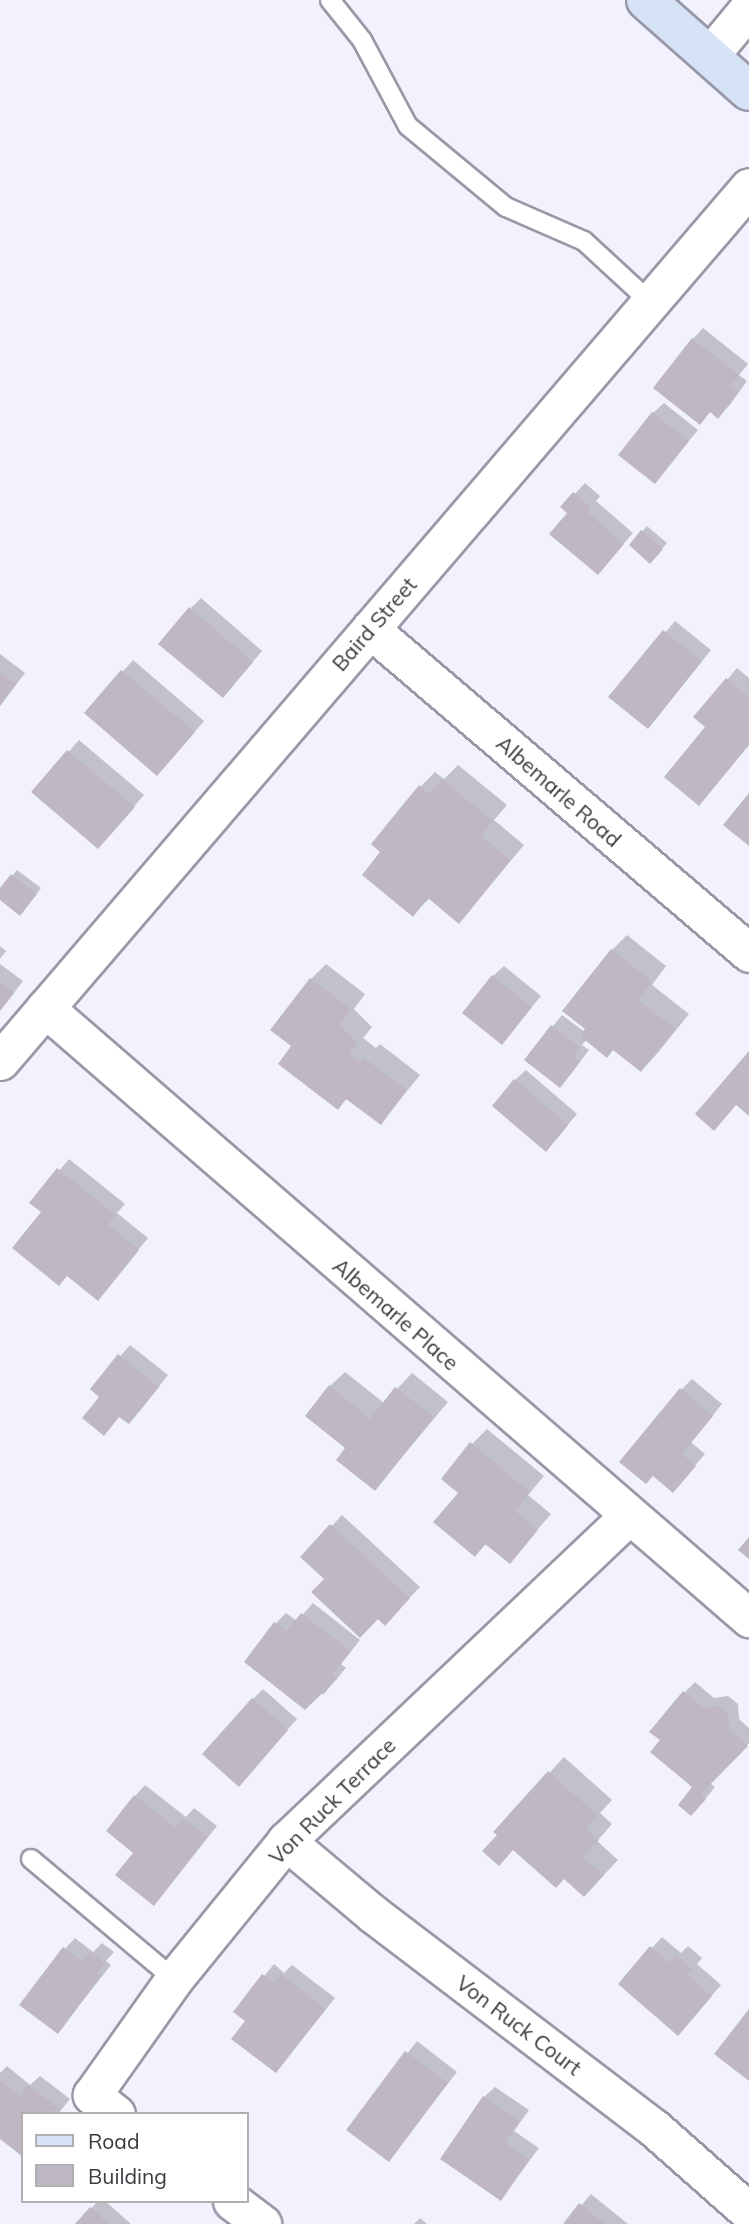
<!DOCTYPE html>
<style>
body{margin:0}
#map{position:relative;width:749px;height:2224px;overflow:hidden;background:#f1f2fe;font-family:Mulish,sans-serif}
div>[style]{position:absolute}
.shadow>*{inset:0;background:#0003}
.building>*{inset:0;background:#bfb7c4}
.roads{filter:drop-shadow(2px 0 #9898a7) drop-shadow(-2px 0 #9898a7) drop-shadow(0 2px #9898a7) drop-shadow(0 -2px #9898a7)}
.lane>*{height:18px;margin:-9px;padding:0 9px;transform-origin:9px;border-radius:9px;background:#fff}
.street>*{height:37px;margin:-18.5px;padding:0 18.5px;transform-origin:18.5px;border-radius:18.5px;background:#fff}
.secondary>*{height:38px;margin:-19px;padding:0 19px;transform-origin:19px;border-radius:19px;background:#d6e3f6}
span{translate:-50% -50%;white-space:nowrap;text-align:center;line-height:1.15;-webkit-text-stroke:5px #fff;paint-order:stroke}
.street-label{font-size:21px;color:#3a3a40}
.legend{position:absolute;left:21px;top:2112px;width:228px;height:91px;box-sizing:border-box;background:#fff;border:2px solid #b0b0b3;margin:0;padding:9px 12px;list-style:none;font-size:21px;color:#3a3a40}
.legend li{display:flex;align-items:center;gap:14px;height:35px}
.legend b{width:35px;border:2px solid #b0b0b3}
</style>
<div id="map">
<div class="shadow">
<div style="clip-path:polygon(703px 328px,748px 364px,739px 375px,747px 381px,729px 406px,718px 416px,711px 411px,700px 422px,693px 339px)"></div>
<div style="clip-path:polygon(664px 403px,698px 430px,655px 482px,653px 413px)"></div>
<div style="clip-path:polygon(585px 483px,600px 496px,596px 501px,633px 533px,608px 562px,562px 507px)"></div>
<div style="clip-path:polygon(647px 526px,667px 543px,655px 557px,631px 545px)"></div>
<div style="clip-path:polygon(201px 598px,262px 651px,233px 685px,191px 608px)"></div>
<div style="clip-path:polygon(675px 621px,711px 650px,658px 716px,611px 697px)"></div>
<div style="clip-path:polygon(0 654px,25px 673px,0 706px)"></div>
<div style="clip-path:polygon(133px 660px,204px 721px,168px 763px,86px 713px)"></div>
<div style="clip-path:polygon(737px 668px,749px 678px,749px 745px,699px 804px,708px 727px,696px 717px)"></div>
<div style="clip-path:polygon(79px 740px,144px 795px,108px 836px,33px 792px)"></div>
<div style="clip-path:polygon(458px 765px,507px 805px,494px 820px,524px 845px,459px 922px,430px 898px,413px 914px,420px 787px,435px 772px,444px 779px)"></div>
<div style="clip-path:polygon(17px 870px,41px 888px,24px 909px,0 898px,0 891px)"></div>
<div style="clip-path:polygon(627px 935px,666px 966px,652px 985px,689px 1014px,656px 1055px,641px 1070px,614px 1048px,587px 1039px,582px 1045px,589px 1050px,570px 1075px,526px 1059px,562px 1015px,585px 1032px,612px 950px)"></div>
<div style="clip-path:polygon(0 946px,6px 951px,0 959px)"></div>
<div style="clip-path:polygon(0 964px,23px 981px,0 1011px)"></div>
<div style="clip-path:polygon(326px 964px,365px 994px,354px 1009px,372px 1027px,363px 1038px,376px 1048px,380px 1044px,420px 1075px,381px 1123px,348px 1098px,338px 1107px,294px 1046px,311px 979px)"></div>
<div style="clip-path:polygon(504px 966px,541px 996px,502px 1042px,493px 976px)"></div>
<div style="clip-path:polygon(526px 1070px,577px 1114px,556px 1139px,515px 1080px)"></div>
<div style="clip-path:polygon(69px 1159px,125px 1204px,117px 1213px,148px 1238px,98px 1299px,68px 1275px,43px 1212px,32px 1203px)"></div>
<div style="clip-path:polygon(130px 1345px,168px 1375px,139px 1412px,120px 1416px,104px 1433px,102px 1396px,92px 1389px)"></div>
<div style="clip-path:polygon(345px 1372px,384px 1403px,412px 1373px,448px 1402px,375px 1489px,347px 1448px,330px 1386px)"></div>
<div style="clip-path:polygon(692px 1379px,722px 1404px,691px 1442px,705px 1454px,673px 1491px,681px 1390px)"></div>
<div style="clip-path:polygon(487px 1429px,544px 1476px,528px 1495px,551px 1514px,510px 1561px,487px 1543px,475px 1555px,460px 1492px,472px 1444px)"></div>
<div style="clip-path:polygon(342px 1515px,420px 1587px,395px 1613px,378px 1617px,303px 1557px)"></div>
<div style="clip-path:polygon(313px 1603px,360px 1640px,341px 1664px,346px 1668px,323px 1695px,276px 1623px,286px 1613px,297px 1621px)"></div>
<div style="clip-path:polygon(695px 1682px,714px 1698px,728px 1696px,738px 1704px,739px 1719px,749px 1728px,749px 1743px,710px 1783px,715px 1787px,702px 1803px,663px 1740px,684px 1693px)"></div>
<div style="clip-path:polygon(263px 1689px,297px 1719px,249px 1774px,253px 1699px)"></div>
<div style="clip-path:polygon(564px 1757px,612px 1800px,600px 1813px,612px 1824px,597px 1841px,618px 1860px,599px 1880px,564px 1877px,496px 1831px)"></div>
<div style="clip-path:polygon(145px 1785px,186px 1817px,194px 1808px,217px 1826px,154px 1904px,136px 1852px,135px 1796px)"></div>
<div style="clip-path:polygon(662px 1937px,681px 1953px,688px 1946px,702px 1958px,697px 1964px,721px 1985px,688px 2023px,620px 1984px)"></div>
<div style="clip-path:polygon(75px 1938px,93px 1952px,102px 1943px,114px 1952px,106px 1961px,111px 1965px,58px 2032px,65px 1949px)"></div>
<div style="clip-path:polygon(274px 1964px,284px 1973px,292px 1965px,335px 1998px,276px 2071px,247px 2021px,235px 2012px)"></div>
<div style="clip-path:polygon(417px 2041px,457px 2072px,389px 2159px,349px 2129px)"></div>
<div style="clip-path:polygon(7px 2066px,30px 2085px,40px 2076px,70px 2099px,58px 2114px,23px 2114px,0 2137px,0 2073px)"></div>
<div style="clip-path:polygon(495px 2087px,529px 2110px,514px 2131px,539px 2148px,501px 2199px,484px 2097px)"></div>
<div style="clip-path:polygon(591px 2194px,628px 2224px,565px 2224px)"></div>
<div style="clip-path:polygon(98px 2201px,105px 2201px,131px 2224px,77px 2224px)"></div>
<div style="clip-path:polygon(420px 2218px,427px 2224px,414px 2224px)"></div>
</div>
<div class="building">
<div style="clip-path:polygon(692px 338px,739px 375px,730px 386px,738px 393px,718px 419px,710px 412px,700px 425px,653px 388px)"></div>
<div style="clip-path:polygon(652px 412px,689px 441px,655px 484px,618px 455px)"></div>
<div style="clip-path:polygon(573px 492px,591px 507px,587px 512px,624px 544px,598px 575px,549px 534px,567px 513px,560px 507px)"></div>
<div style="clip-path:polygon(641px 530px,663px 549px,650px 564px,629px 545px)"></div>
<div style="clip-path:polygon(189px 607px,253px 662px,223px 698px,158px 644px)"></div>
<div style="clip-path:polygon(663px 630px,702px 661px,648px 729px,608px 697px)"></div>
<div style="clip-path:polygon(121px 670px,195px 732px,157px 776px,84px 713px)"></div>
<div style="clip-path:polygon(0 672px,16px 684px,0 706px)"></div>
<div style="clip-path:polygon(726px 678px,749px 697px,749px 745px,699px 806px,664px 777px,705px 727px,693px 717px)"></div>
<div style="clip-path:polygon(67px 750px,135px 807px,98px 849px,31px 792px)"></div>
<div style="clip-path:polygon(442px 779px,493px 821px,481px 836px,511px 860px,459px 924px,428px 898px,413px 917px,362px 875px,380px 852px,371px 844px,419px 785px,429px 794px)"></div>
<div style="clip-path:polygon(749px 793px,749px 846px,723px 825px)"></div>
<div style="clip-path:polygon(11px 874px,37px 894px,20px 916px,0 900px,0 888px)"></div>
<div style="clip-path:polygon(611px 949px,652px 982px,638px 1000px,675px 1029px,641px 1072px,613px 1050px,607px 1058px,580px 1036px,585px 1029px,562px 1011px)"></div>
<div style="clip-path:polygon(492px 975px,532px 1007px,502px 1045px,462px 1013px)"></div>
<div style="clip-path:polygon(310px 978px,351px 1009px,340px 1025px,358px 1043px,349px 1054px,361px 1063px,364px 1058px,407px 1090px,381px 1125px,346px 1099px,338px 1110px,278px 1064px,291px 1046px,270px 1030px)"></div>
<div style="clip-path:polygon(0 982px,14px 993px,0 1011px)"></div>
<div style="clip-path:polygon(551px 1025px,580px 1047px,573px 1056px,580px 1062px,560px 1088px,524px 1060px)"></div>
<div style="clip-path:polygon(749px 1051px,749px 1116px,736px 1105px,714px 1131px,695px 1114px)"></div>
<div style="clip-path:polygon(514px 1079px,568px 1125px,546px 1152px,492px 1106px)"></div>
<div style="clip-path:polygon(57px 1168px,116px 1215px,108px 1225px,139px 1250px,98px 1301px,67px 1276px,59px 1286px,12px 1248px,41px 1212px,29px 1203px)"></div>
<div style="clip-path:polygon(118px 1354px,159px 1387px,129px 1424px,119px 1417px,104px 1436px,82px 1418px,99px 1397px,90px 1389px)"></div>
<div style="clip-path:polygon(329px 1385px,370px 1419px,395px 1387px,434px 1417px,375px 1491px,336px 1460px,345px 1448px,305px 1416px)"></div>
<div style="clip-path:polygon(680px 1388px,713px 1416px,682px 1454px,696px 1466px,673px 1493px,653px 1476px,646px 1484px,619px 1462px)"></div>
<div style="clip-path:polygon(470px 1442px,530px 1492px,515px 1511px,538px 1530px,510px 1564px,485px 1544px,475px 1557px,433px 1522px,458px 1493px,441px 1479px)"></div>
<div style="clip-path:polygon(330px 1524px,410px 1598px,385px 1626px,378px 1619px,360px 1638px,311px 1592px,324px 1579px,300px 1557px)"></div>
<div style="clip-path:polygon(749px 1537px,749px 1559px,738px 1550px)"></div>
<div style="clip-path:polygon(301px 1613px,351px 1651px,332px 1675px,337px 1679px,305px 1710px,244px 1662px,274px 1622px,287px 1631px)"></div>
<div style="clip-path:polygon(683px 1691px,703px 1708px,717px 1706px,728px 1714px,729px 1729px,748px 1746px,701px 1794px,706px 1799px,691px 1816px,678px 1805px,692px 1787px,650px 1752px,660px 1740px,649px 1732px)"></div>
<div style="clip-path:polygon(252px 1698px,288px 1730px,239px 1787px,202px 1754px)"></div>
<div style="clip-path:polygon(548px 1771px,598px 1816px,586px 1829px,599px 1840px,583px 1857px,604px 1875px,584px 1897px,564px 1879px,556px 1888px,513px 1850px,499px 1866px,482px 1851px,497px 1835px,493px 1832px)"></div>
<div style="clip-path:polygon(134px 1795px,175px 1827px,182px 1818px,208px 1837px,154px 1906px,115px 1875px,133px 1853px,106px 1831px)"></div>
<div style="clip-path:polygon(650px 1946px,670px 1963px,676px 1955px,693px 1970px,688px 1975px,712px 1996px,678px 2036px,618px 1984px)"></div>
<div style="clip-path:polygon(63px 1947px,83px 1962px,90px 1952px,105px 1963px,97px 1972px,101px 1976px,58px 2034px,19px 2005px)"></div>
<div style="clip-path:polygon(262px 1974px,274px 1983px,281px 1974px,326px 2009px,276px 2073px,231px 2039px,245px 2021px,233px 2012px)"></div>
<div style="clip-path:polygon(749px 2009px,749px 2081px,714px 2054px)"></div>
<div style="clip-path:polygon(405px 2051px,448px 2083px,389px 2162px,346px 2130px)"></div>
<div style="clip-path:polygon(0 2080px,20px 2096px,28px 2085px,61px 2110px,23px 2114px,23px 2157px,0 2139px)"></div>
<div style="clip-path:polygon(483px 2096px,520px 2121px,505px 2142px,529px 2160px,501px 2201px,440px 2159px)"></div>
<div style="clip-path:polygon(579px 2203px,605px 2224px,563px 2224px)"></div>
<div style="clip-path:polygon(90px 2207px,109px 2224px,75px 2224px)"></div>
</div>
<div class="roads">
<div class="lane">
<div style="left:330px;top:0;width:51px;rotate:51.3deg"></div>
<div style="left:362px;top:40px;width:98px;rotate:61.9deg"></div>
<div style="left:408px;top:126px;width:127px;rotate:39.6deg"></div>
<div style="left:506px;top:207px;width:85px;rotate:23.6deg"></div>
<div style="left:584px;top:241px;width:90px;rotate:42.7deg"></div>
<div style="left:31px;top:1859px;width:187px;rotate:40deg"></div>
</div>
<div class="street">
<div style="left:710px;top:55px;width:61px;rotate:-50.3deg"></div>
<div style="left:370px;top:629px;width:499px;rotate:40.5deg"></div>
<div style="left:45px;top:1008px;width:932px;rotate:40.91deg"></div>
<div style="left:0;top:1061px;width:1151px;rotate:-49.4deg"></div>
<div style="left:286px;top:1841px;width:114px;rotate:40deg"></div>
<div style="left:373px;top:1914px;width:353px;rotate:37.3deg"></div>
<div style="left:654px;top:2128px;width:127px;rotate:41.5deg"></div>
<div style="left:116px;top:2114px;width:31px;rotate:-142deg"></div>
<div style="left:92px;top:2095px;width:142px;rotate:-54.7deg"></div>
<div style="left:174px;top:1979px;width:178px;rotate:-50.9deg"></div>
<div style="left:286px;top:1841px;width:473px;rotate:-43.5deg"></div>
<div style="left:232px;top:2201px;width:38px;rotate:37deg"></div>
</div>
<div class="secondary">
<div style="left:646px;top:0;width:137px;rotate:41.5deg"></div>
</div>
</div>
<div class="street-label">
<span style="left:374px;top:624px;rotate:-49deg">Baird Street</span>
<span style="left:559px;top:791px;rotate:41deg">Albemarle Road</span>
<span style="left:396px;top:1314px;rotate:41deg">Albemarle Place</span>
<span style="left:332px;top:1801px;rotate:-45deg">Von Ruck Terrace</span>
<span style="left:519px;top:2025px;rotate:37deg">Von Ruck Court</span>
</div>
<ul class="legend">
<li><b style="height:9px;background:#d6e3f6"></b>Road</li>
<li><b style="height:19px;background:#bfb7c4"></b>Building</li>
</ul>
</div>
